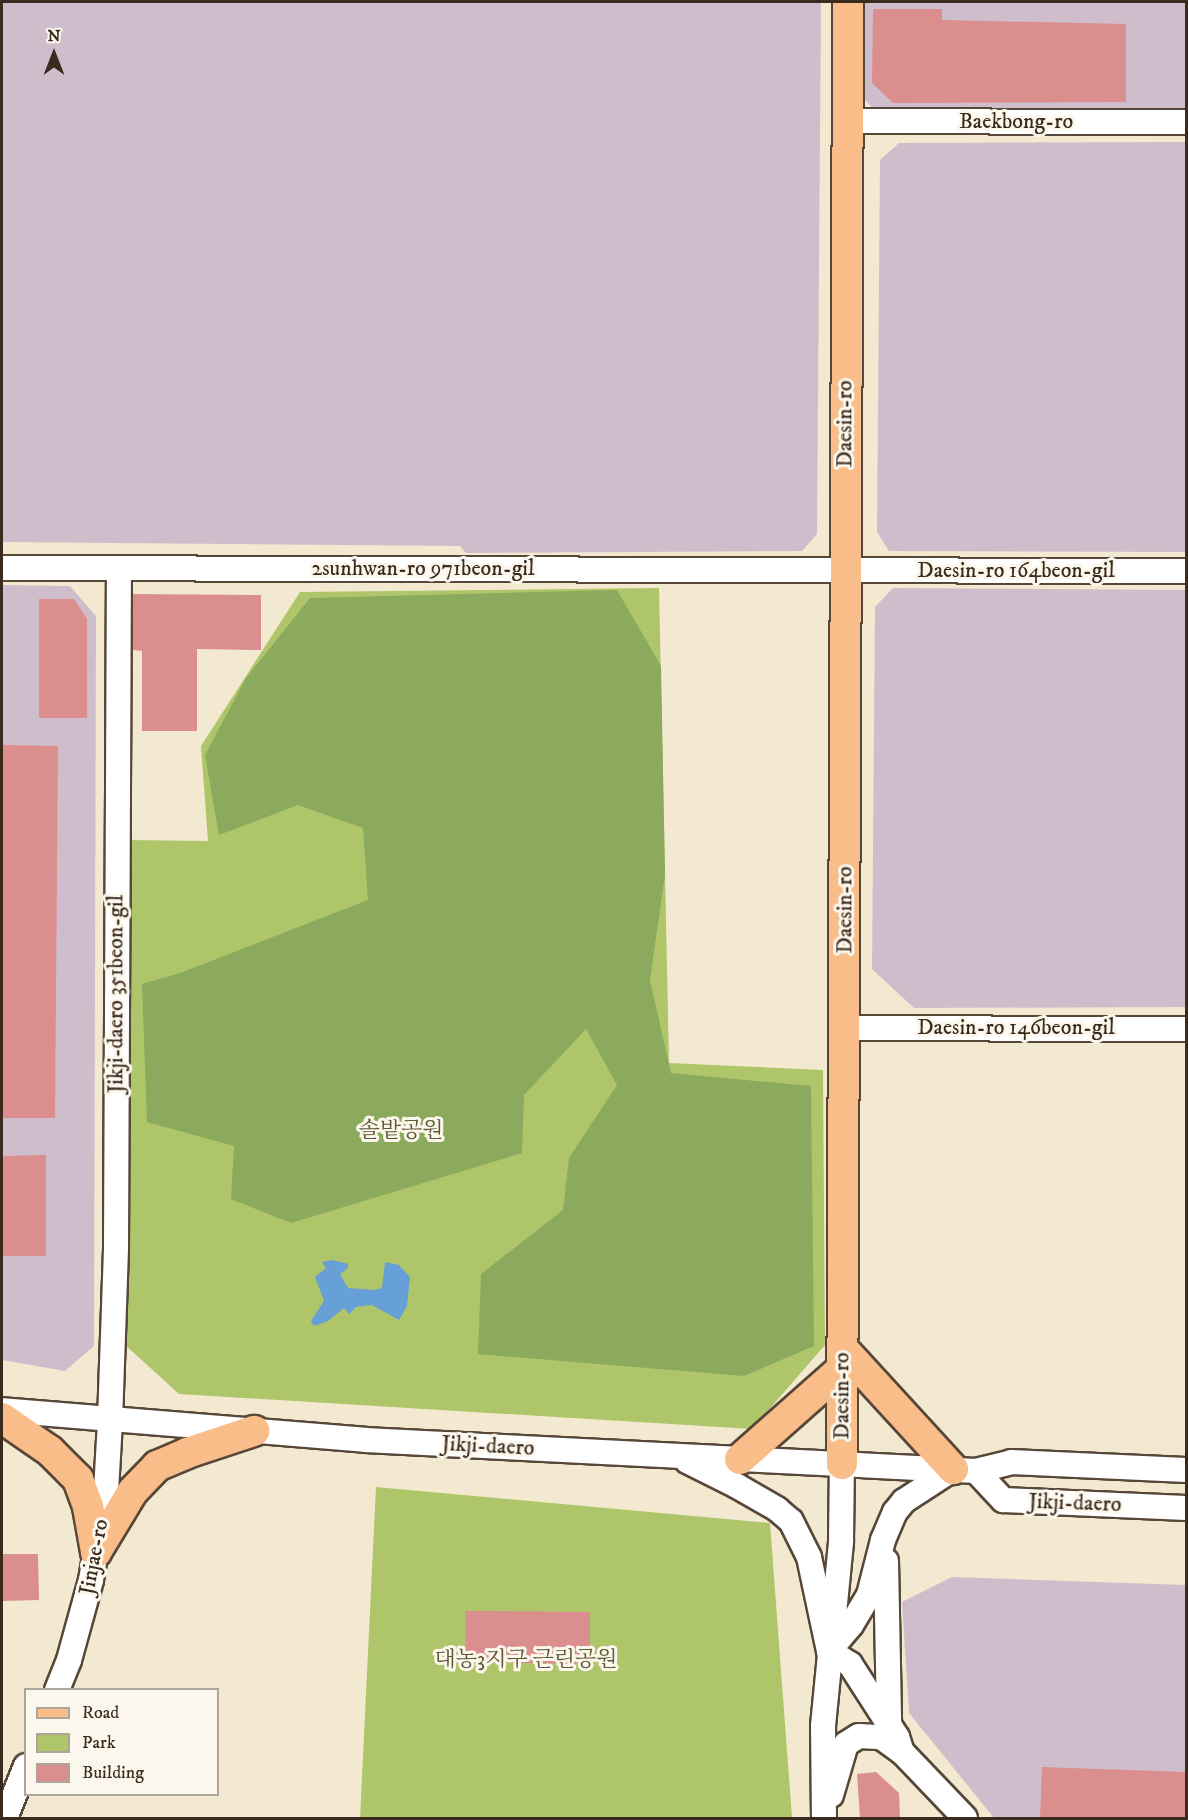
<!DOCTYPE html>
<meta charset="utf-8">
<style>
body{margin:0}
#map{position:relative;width:1188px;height:1820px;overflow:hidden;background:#f3e9d1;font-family:"IM FELL DW Pica","Noto Serif KR",serif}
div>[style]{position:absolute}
.industrial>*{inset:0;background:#d0bdcc}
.green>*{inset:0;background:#afc569}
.forest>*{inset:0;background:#8baa5d}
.water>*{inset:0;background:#66a0d6}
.building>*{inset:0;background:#db8e8e}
.roads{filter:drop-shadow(2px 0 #574739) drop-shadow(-2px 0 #574739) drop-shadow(0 2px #574739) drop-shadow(0 -2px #574739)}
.minor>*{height:24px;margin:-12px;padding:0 12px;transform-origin:12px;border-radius:12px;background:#fff}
.major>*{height:30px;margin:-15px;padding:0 15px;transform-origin:15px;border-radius:15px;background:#f8bd89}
span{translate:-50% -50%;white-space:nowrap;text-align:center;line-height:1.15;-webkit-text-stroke:6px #fbf7ec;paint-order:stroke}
.street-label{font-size:22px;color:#3b2a1e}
.park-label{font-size:22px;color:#5e5834}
.frame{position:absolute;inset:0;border:3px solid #3b2a1e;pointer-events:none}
.legend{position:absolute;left:24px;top:1688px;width:195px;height:108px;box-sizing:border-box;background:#fbf7ec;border:2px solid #aea59a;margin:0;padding:8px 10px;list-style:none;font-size:18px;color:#3b2a1e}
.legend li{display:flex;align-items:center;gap:12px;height:30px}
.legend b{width:30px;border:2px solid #aea59a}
.north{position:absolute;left:24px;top:24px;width:60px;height:60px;-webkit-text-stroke:4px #fbf7ec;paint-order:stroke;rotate:0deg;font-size:16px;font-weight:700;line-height:24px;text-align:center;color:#3b2a1e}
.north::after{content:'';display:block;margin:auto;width:21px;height:27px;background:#3b2a1e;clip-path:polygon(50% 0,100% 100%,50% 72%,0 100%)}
</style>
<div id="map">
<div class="industrial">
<div style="clip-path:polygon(2px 2px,821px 2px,817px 534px,802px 551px,466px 553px,460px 546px,2px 542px)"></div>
<div style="clip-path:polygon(860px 2px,1186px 2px,1186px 110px,875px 111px,860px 94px)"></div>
<div style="clip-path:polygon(1186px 142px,1186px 552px,889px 551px,877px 532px,880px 160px,899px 143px)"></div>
<div style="clip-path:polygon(2px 585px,70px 586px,96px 616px,94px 1346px,65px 1371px,2px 1360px)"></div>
<div style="clip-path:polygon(893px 588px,1186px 590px,1186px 1007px,914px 1008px,872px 969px,875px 607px)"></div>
<div style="clip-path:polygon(952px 1577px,1186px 1585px,1186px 1818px,994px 1818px,909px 1713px,902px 1602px)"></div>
</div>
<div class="green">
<div style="clip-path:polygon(659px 588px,669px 1063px,823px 1070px,825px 1345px,752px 1429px,179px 1394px,123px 1343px,127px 840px,208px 841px,201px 746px,300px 592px)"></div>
<div style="clip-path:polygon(376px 1487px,770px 1523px,792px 1818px,360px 1818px)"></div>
</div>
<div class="forest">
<div style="clip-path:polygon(617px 590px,661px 666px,665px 875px,650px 980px,671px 1073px,811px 1086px,814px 1346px,744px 1376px,478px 1354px,481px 1274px,563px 1210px,569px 1158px,617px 1085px,586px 1029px,524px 1095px,522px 1153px,291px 1223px,231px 1199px,234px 1146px,147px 1122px,142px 984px,183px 972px,368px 900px,363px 828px,298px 805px,219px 835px,205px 755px,246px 678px,310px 598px)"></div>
</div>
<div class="water">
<div style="clip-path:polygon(333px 1260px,348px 1264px,348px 1268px,340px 1274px,348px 1288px,374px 1290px,382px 1288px,385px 1262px,399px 1265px,410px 1277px,407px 1306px,399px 1320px,372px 1305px,356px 1307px,349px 1314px,344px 1308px,328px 1321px,314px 1326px,311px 1321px,324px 1301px,315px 1277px,326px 1268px,322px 1262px)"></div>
</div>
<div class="building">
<div style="clip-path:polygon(873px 9px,942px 9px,942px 20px,1126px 24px,1126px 102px,893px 103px,872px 83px)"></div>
<div style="clip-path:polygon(133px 594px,261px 595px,261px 650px,197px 649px,197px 731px,142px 731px,142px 651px,133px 650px)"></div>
<div style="clip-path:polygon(39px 599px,74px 599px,87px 619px,87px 718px,39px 718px)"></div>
<div style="clip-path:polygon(2px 745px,58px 746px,55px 1118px,2px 1118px)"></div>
<div style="clip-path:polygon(46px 1155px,46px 1256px,2px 1256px,2px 1156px)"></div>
<div style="clip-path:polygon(2px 1554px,38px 1554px,39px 1600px,2px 1601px)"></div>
<div style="clip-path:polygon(465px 1611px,590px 1612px,590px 1664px,466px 1662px)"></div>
<div style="clip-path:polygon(1042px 1767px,1186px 1772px,1186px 1818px,1040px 1818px)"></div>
<div style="clip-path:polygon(876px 1772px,899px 1793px,900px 1818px,860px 1818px,857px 1774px)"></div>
</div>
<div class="roads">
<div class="minor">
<div style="left:846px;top:121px;width:340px;rotate:0.2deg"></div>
<div style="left:2px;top:568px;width:1184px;rotate:0.15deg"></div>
<div style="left:845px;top:1028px;width:341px;rotate:0.2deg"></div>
<div style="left:2px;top:1410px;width:364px;rotate:4.7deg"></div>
<div style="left:365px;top:1440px;width:612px;rotate:2.9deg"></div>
<div style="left:976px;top:1471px;width:36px;rotate:-14deg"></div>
<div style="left:1011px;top:1462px;width:175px;rotate:2.6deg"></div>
<div style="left:687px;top:1461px;width:56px;rotate:26.6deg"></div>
<div style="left:737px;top:1486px;width:46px;rotate:29.9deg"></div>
<div style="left:777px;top:1509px;width:18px;rotate:41deg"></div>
<div style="left:791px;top:1521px;width:40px;rotate:63.4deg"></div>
<div style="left:809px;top:1557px;width:96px;rotate:78deg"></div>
<div style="left:829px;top:1651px;width:25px;rotate:32deg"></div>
<div style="left:850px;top:1664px;width:87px;rotate:57.2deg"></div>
<div style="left:897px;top:1737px;width:16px;rotate:72deg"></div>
<div style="left:976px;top:1471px;width:40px;rotate:47deg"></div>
<div style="left:1003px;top:1500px;width:183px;rotate:2.5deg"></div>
<div style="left:886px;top:1561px;width:162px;rotate:88.9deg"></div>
<div style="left:829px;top:1651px;width:34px;rotate:-50deg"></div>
<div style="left:851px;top:1625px;width:35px;rotate:-59deg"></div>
<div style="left:869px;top:1595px;width:57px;rotate:-75.7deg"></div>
<div style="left:883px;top:1540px;width:30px;rotate:-67deg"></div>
<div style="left:895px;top:1512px;width:14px;rotate:-51deg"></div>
<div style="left:904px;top:1501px;width:59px;rotate:-33.1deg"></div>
<div style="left:57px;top:1690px;width:32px;rotate:-68deg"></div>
<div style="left:69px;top:1660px;width:83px;rotate:-74.6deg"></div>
<div style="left:91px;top:1580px;width:90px;rotate:-80.4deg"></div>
<div style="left:106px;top:1491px;width:70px;rotate:-86.7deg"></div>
<div style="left:110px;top:1421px;width:175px;rotate:-88deg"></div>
<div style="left:116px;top:1246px;width:678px;rotate:-89.75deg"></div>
<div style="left:831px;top:1795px;width:53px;rotate:-73.6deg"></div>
<div style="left:846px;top:1744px;width:15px;rotate:-32deg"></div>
<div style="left:859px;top:1736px;width:22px;rotate:3deg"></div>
<div style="left:881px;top:1737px;width:26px;rotate:36deg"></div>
<div style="left:902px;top:1752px;width:91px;rotate:46.3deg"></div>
<div style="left:5px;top:1818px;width:56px;rotate:-68deg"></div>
<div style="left:824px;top:1818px;width:92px;rotate:-90.6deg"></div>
<div style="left:823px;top:1726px;width:186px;rotate:-84.4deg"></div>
<div style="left:841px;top:1541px;width:77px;rotate:-89.3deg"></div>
</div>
<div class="major">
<div style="left:843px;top:1349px;width:163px;rotate:47.5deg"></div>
<div style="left:2px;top:1418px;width:58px;rotate:34.5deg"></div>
<div style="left:50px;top:1451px;width:40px;rotate:45deg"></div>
<div style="left:78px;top:1479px;width:30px;rotate:70deg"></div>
<div style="left:88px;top:1507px;width:46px;rotate:79.9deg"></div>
<div style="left:740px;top:1459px;width:137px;rotate:-41.5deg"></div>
<div style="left:842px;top:1464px;width:1462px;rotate:-89.76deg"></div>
<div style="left:96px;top:1552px;width:71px;rotate:-58.8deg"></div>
<div style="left:133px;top:1491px;width:35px;rotate:-46deg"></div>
<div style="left:157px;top:1466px;width:33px;rotate:-23deg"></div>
<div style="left:187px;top:1453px;width:71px;rotate:-18.2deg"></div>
</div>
</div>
<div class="street-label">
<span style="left:1016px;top:122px">Baekbong-ro</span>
<span style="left:845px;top:424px;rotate:-90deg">Daesin-ro</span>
<span style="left:423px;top:569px">2sunhwan-ro 971beon-gil</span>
<span style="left:1016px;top:571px">Daesin-ro 164beon-gil</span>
<span style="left:845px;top:910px;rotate:-90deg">Daesin-ro</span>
<span style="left:116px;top:994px;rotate:-90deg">Jikji-daero 351beon-gil</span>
<span style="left:1016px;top:1028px">Daesin-ro 146beon-gil</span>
<span style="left:842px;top:1396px;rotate:-90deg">Daesin-ro</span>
<span style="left:488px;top:1446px;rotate:3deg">Jikji-daero</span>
<span style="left:1075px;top:1503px;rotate:2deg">Jikji-daero</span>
<span style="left:94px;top:1557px;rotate:-79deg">Jinjae-ro</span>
</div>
<div class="park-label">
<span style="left:401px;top:1131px">솔밭공원</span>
<span style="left:526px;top:1660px">대농3지구 근린공원</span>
</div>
<div class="frame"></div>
<ul class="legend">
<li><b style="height:8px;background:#f8bd89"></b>Road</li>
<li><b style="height:16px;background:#afc569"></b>Park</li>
<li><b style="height:16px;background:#db8e8e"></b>Building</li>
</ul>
<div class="north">N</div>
</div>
